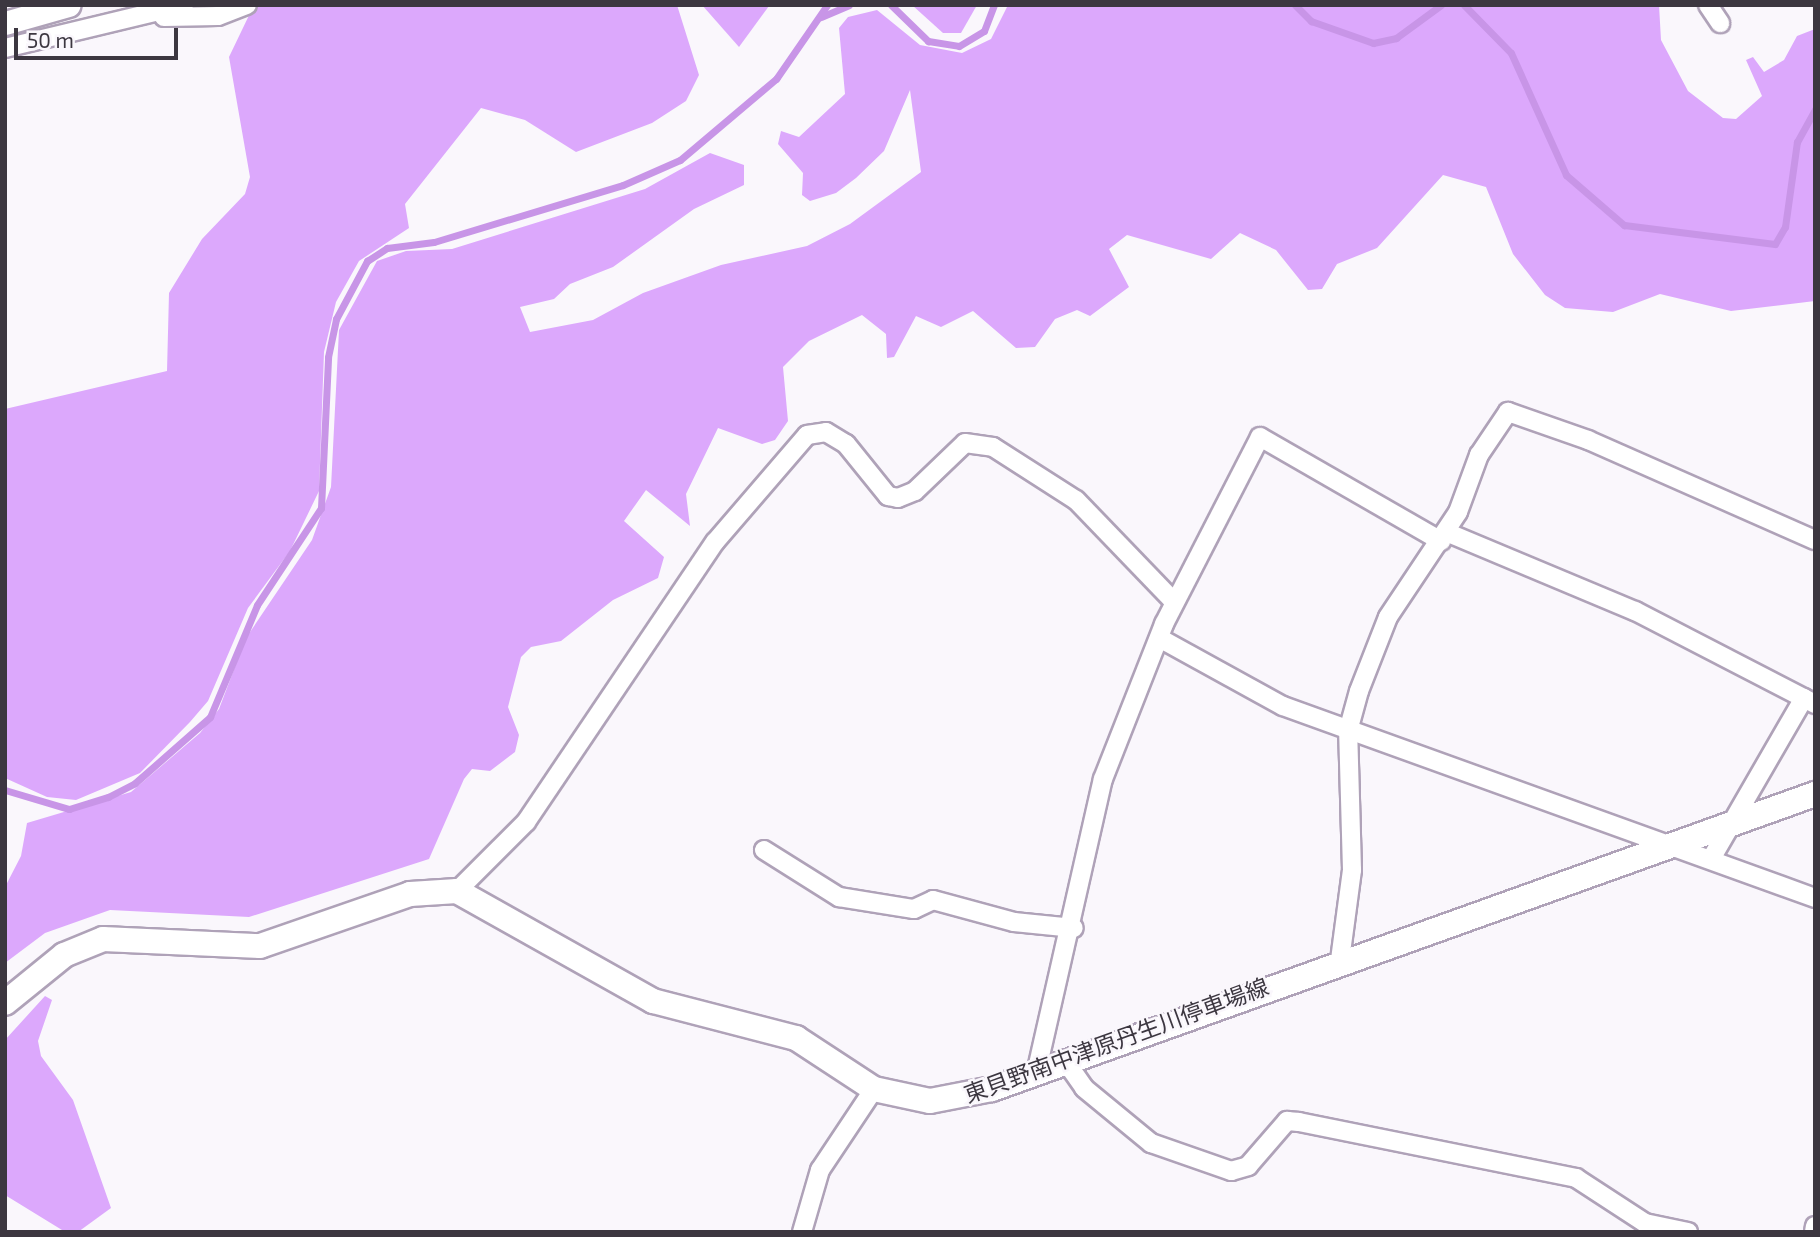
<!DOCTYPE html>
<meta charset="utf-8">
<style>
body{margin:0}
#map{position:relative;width:1820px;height:1237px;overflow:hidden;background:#faf7fc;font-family:"Exo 2","Noto Sans JP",sans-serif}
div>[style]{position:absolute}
.forest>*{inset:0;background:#dca8fc}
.stream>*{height:7px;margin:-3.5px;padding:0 3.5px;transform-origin:3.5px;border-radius:3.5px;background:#c895e7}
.roads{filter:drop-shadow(2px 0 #afa2b8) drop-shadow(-2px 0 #afa2b8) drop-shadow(0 2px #afa2b8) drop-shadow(0 -2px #afa2b8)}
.minor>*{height:18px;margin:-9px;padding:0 9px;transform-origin:9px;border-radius:9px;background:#fff}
.tertiary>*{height:23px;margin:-11.5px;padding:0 11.5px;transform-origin:11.5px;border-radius:11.5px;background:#fff}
.secondary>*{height:24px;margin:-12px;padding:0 12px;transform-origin:12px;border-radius:12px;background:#fff}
span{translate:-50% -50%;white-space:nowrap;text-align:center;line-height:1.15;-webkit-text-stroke:5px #faf7fc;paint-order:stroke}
.street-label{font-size:23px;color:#3c3740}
.frame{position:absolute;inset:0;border:7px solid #3c3740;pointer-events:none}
.scale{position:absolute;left:14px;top:28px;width:164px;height:32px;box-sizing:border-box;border:4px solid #3c3740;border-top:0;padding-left:9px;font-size:21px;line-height:24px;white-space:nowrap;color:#3c3740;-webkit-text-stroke:5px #faf7fc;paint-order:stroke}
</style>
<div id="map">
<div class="forest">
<div style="clip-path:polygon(677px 5px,699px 75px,686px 101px,652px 123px,576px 152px,525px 120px,481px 108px,405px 204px,409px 228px,359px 261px,336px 302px,324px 352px,319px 491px,290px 551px,248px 608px,208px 701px,190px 722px,140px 773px,76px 800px,47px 797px,5px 778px,5px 409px,167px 371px,169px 293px,202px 239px,245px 194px,250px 177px,229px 57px,253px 7px)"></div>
<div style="clip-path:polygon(702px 5px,769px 5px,769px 6px,739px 47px)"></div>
<div style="clip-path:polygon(912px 5px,977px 5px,961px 33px,943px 33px)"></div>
<div style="clip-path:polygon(1008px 5px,1659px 5px,1661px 40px,1688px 91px,1723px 118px,1736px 119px,1762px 96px,1746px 60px,1753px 57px,1764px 72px,1784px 60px,1797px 36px,1815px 29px,1815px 301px,1731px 311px,1660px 294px,1613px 312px,1565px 308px,1545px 295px,1513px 254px,1486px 187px,1443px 175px,1377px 248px,1337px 264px,1322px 289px,1308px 290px,1276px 250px,1240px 233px,1211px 259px,1127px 235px,1109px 249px,1129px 287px,1090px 316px,1077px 310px,1055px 319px,1035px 347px,1016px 348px,973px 311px,941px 327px,916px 316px,894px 357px,887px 358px,886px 334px,862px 315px,809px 341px,783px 367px,788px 421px,775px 440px,762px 444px,718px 428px,686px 494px,690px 526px,646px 490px,624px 521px,664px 557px,658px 578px,613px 600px,561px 641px,531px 647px,521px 657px,508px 707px,519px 735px,515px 752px,490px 771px,472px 769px,464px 779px,429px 859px,249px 917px,110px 910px,45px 933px,5px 963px,5px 887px,21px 856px,27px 823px,131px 792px,200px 733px,219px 709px,246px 638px,312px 540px,331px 487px,339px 330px,377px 261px,406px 251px,452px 249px,645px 189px,710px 153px,744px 165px,744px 185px,694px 209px,613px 267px,570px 284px,554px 299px,520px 307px,530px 332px,593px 320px,643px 293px,721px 265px,807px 246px,850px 224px,921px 172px,910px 90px,884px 151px,856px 178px,836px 193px,810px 201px,802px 195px,803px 173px,778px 144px,781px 131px,799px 137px,845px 94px,839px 28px,848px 17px,877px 10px,920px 45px,962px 53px,991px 39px)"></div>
<div style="clip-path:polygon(45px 996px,52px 1000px,38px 1041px,41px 1056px,73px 1100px,111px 1208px,78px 1232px,62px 1230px,5px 1195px,5px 1040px)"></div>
</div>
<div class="stream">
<div style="left:891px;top:5px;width:52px;rotate:44.2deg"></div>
<div style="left:928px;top:41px;width:31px;rotate:9deg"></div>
<div style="left:959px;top:46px;width:29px;rotate:-31deg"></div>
<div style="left:984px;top:31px;width:28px;rotate:-69deg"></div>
<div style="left:1295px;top:5px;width:23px;rotate:45deg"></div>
<div style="left:1311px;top:21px;width:66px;rotate:19.5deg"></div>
<div style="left:1373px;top:43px;width:24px;rotate:-12deg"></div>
<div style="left:1396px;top:38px;width:56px;rotate:-36.3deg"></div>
<div style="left:1464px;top:5px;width:67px;rotate:45.6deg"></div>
<div style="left:1511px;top:53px;width:134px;rotate:65.7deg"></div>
<div style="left:1566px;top:175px;width:77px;rotate:40.8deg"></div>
<div style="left:1624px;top:225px;width:152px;rotate:7.2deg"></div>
<div style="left:1775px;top:244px;width:20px;rotate:-60deg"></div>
<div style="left:1785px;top:227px;width:86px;rotate:-82deg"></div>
<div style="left:1797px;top:142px;width:38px;rotate:-61deg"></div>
<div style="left:821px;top:17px;width:30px;rotate:-23deg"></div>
<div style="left:5px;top:790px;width:67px;rotate:16.5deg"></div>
<div style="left:69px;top:809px;width:41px;rotate:-17.1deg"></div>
<div style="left:108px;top:797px;width:30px;rotate:-27deg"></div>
<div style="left:135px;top:783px;width:100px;rotate:-41.3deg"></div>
<div style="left:210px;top:717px;width:121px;rotate:-67.2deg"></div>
<div style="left:257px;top:605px;width:116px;rotate:-56.6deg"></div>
<div style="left:321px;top:508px;width:151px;rotate:-87.3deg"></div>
<div style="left:328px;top:357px;width:39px;rotate:-78deg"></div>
<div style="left:336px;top:319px;width:66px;rotate:-61.9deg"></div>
<div style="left:367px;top:261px;width:24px;rotate:-33deg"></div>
<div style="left:387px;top:248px;width:47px;rotate:-7.3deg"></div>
<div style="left:434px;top:242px;width:197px;rotate:-16.8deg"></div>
<div style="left:623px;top:185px;width:62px;rotate:-23.7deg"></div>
<div style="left:680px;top:160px;width:126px;rotate:-40.2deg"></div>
<div style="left:776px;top:79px;width:90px;rotate:-55.4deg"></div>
</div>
<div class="roads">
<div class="minor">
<div style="left:1708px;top:5px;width:22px;rotate:56deg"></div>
<div style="left:164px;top:17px;width:54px;rotate:-1.1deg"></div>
<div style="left:218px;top:16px;width:31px;rotate:-21deg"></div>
<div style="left:5px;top:48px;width:184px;rotate:-13.5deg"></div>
<div style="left:1446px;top:532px;width:205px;rotate:22.7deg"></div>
<div style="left:1635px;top:611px;width:203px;rotate:27.3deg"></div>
<div style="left:1161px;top:639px;width:139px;rotate:28.8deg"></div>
<div style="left:1283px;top:706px;width:566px;rotate:19.84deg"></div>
<div style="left:764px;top:850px;width:89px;rotate:32.1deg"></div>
<div style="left:839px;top:897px;width:76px;rotate:9.1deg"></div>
<div style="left:914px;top:909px;width:21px;rotate:-25deg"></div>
<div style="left:933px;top:900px;width:84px;rotate:15.2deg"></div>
<div style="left:1014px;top:922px;width:60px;rotate:5.7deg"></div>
<div style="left:1711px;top:859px;width:186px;rotate:-60deg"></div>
<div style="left:457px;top:891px;width:98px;rotate:-45deg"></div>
<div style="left:526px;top:822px;width:338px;rotate:-56deg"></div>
<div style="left:715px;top:542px;width:141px;rotate:-49.3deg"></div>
<div style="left:807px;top:435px;width:19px;rotate:-9deg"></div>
<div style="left:826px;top:432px;width:23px;rotate:31deg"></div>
<div style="left:846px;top:444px;width:67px;rotate:51.1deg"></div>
<div style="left:888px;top:496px;width:10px;rotate:11deg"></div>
<div style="left:898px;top:498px;width:18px;rotate:-22deg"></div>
<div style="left:915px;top:491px;width:69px;rotate:-43.8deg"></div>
<div style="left:965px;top:443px;width:28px;rotate:8deg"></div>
<div style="left:993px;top:447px;width:98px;rotate:32.6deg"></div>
<div style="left:1076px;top:500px;width:141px;rotate:46.1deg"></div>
<div style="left:1340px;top:960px;width:91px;rotate:-82.4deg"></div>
<div style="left:1352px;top:870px;width:139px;rotate:-91.6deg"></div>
<div style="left:1348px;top:731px;width:41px;rotate:-74.6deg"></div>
<div style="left:1359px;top:691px;width:79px;rotate:-68.6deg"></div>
<div style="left:1388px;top:617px;width:126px;rotate:-56.3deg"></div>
<div style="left:1458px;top:512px;width:61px;rotate:-69.8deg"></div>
<div style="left:1479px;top:455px;width:52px;rotate:-56deg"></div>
<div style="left:1508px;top:412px;width:85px;rotate:19.3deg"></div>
<div style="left:1588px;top:440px;width:248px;rotate:23.8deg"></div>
<div style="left:1064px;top:1059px;width:35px;rotate:55deg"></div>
<div style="left:1084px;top:1088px;width:87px;rotate:39.4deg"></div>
<div style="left:1151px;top:1143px;width:85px;rotate:19.3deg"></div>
<div style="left:1231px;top:1171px;width:18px;rotate:-16deg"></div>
<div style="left:1248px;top:1166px;width:60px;rotate:-49.1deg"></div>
<div style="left:1287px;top:1121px;width:12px;rotate:5deg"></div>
<div style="left:1299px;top:1122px;width:283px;rotate:11.4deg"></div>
<div style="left:1576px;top:1178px;width:82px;rotate:33.1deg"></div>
<div style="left:1645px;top:1223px;width:44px;rotate:11.8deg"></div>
<div style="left:1037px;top:1069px;width:297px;rotate:-77.2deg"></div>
<div style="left:1103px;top:779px;width:167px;rotate:-68.5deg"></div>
<div style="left:1164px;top:624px;width:210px;rotate:-62.8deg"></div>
<div style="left:1260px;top:437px;width:209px;rotate:29.9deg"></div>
<div style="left:802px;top:1232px;width:65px;rotate:-73.8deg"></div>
<div style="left:820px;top:1170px;width:97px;rotate:-56.3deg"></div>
<div style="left:1814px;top:1232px;width:6px;rotate:-81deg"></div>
</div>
<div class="tertiary">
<div style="left:5px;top:23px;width:66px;rotate:-15.9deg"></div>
</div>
<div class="secondary">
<div style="left:5px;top:1003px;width:76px;rotate:-39.1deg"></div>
<div style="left:64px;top:955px;width:42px;rotate:-22.3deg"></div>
<div style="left:103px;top:939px;width:157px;rotate:2.6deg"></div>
<div style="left:260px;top:946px;width:159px;rotate:-19.1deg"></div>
<div style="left:410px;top:894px;width:47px;rotate:-3.7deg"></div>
<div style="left:457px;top:891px;width:225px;rotate:29.3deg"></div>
<div style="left:653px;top:1001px;width:148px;rotate:14.5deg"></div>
<div style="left:796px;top:1038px;width:93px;rotate:33.2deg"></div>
<div style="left:874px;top:1089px;width:57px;rotate:12.1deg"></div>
<div style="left:930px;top:1101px;width:63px;rotate:-11deg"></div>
<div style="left:992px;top:1089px;width:874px;rotate:-19.72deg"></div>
</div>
</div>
<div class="street-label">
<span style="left:1116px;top:1040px;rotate:-20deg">東貝野南中津原丹生川停車場線</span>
</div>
<div class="frame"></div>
<div class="scale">50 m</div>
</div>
